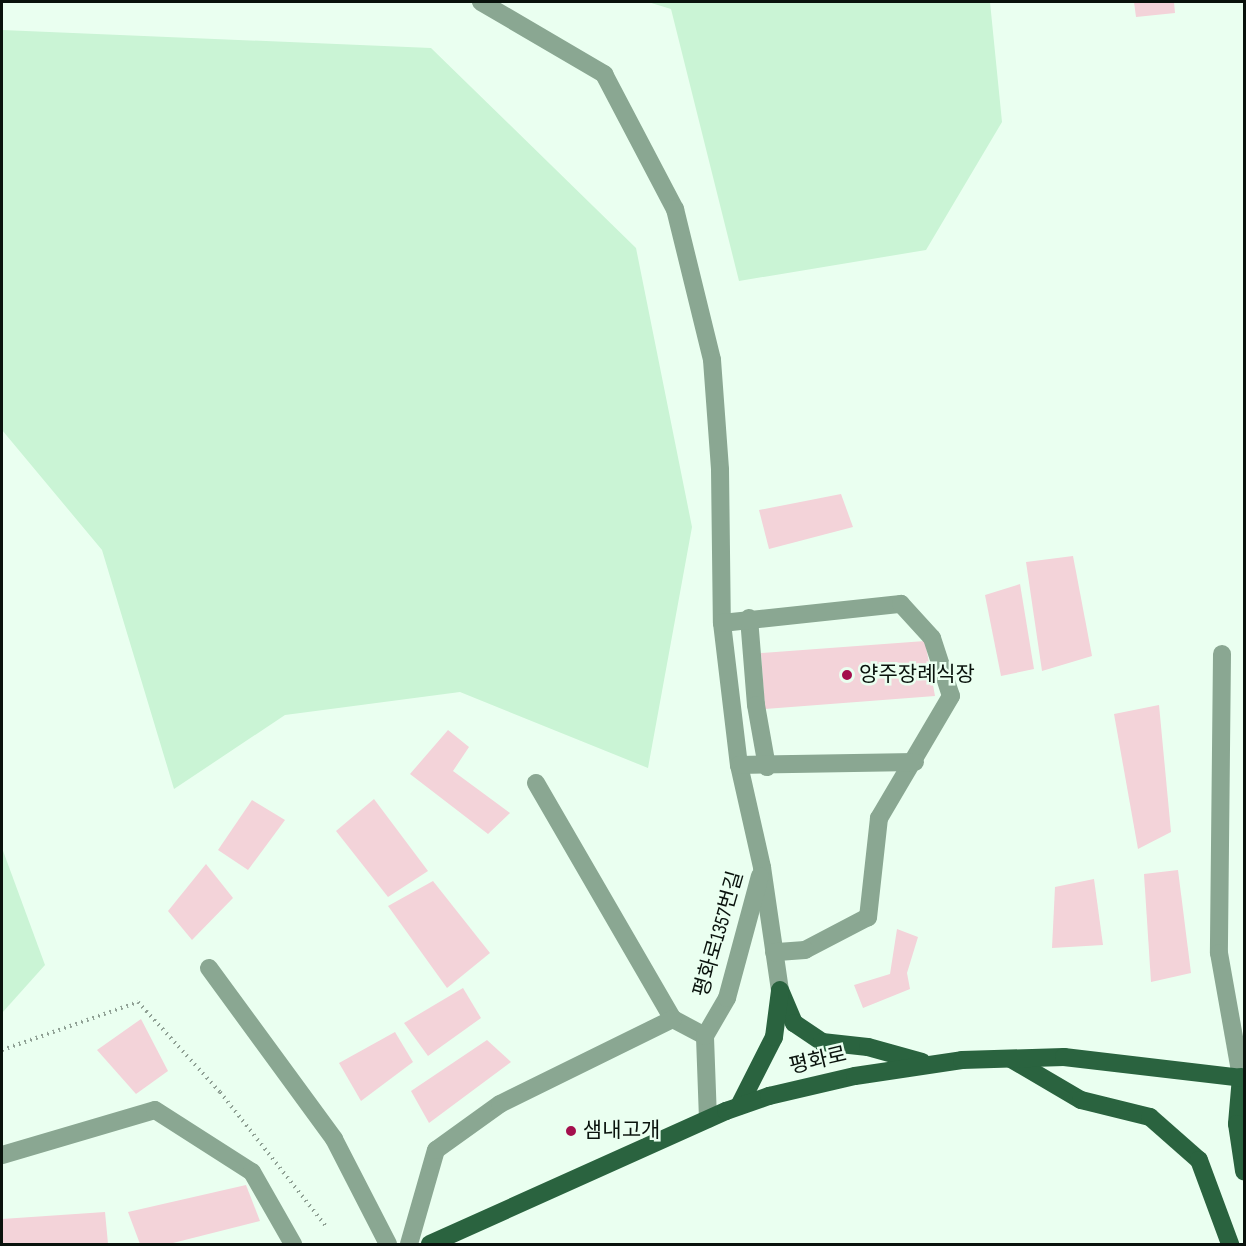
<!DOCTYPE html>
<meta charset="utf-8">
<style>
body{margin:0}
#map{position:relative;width:1246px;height:1246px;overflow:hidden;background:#eafff0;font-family:"Sofia Sans Condensed","Noto Sans KR",sans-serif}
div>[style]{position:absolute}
.green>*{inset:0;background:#caf4d5}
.building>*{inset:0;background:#f3d3d9}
.path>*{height:4px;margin-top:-2px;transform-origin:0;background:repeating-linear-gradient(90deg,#90a195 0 1.5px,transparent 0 6px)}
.minor>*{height:18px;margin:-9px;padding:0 9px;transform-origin:9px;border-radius:9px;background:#8aa792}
.major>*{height:18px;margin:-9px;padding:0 9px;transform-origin:9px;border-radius:9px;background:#2a633f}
.dots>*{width:16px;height:16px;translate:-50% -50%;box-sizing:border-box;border:3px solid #eafff0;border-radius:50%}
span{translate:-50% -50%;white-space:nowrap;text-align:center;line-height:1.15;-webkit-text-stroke:5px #eafff0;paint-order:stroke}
.poi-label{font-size:21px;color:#09120c}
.left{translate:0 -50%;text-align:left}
.street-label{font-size:21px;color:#09120c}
.frame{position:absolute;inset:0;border:3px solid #09120c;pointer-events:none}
</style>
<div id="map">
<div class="green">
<div style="clip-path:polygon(648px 2px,990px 2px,1002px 122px,926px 250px,739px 281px,671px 9px)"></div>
<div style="clip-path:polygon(2px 30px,431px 48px,636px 248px,692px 527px,648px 768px,460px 692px,285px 715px,174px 789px,102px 550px,2px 430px)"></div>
<div style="clip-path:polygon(2px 848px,45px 965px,2px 1013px)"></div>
</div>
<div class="building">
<div style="clip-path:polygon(1134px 2px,1174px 2px,1175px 13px,1136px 17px)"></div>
<div style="clip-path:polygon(841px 494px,853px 527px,769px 549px,759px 510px)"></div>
<div style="clip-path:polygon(1073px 556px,1092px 656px,1042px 671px,1026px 562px)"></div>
<div style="clip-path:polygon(1020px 584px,1034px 669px,1001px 676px,985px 595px)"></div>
<div style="clip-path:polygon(925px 641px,935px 696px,765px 709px,761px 653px)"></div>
<div style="clip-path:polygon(1159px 705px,1171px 832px,1138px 849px,1114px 714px)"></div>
<div style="clip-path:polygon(448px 730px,469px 747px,453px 771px,510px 813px,488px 834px,410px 774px)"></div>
<div style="clip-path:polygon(374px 799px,428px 871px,388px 897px,336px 831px)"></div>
<div style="clip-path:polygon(252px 800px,285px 820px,248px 870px,218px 850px)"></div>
<div style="clip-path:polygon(206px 864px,233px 898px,192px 940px,168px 911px)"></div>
<div style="clip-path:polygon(1178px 870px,1191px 973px,1151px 982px,1144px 874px)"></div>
<div style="clip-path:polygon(1094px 879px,1103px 945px,1052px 948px,1055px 887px)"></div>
<div style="clip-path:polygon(433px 881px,490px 953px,447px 988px,388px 906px)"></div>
<div style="clip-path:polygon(897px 929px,918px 937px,907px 973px,910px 989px,863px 1008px,854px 985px,890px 974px)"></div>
<div style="clip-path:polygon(463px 988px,481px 1018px,428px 1056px,404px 1023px)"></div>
<div style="clip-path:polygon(141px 1019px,168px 1071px,136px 1094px,97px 1050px)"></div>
<div style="clip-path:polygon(395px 1032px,413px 1062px,361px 1101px,339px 1063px)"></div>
<div style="clip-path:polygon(487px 1040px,511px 1062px,429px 1123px,411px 1091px)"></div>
<div style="clip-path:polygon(246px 1185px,260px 1221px,169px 1244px,140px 1244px,128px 1212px)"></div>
<div style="clip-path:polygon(105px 1212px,108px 1244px,2px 1244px,2px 1219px)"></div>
</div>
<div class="path">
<div style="left:2px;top:1050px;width:144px;rotate:-19.4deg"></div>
<div style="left:138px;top:1002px;width:122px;rotate:47.7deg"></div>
<div style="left:220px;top:1092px;width:171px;rotate:51.7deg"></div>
</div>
<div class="minor">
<div style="left:481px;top:2px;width:143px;rotate:30.3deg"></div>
<div style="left:604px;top:74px;width:153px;rotate:62.3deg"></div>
<div style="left:675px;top:209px;width:155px;rotate:76.2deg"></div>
<div style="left:712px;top:360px;width:110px;rotate:85.8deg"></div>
<div style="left:720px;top:470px;width:153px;rotate:89.3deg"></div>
<div style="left:722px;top:623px;width:143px;rotate:83.2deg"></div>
<div style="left:739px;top:765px;width:105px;rotate:77.3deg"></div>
<div style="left:762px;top:867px;width:124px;rotate:81.7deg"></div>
<div style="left:749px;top:618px;width:87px;rotate:85.4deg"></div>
<div style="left:756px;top:705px;width:63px;rotate:79.9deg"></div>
<div style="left:722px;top:623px;width:180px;rotate:-6.1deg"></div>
<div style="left:901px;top:604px;width:46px;rotate:47.6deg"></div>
<div style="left:932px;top:638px;width:61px;rotate:71.9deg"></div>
<div style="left:951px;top:696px;width:142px;rotate:120.5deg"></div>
<div style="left:879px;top:818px;width:100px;rotate:96.3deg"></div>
<div style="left:868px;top:917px;width:71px;rotate:152.4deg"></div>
<div style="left:805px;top:950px;width:31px;rotate:176deg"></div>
<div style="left:1222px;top:654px;width:299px;rotate:90.6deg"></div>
<div style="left:1219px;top:953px;width:126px;rotate:79.9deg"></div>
<div style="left:739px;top:765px;width:176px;rotate:-1deg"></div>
<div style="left:536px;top:783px;width:273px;rotate:59.9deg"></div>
<div style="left:673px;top:1019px;width:36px;rotate:28deg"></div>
<div style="left:209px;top:968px;width:212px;rotate:53.8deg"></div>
<div style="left:334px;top:1139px;width:118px;rotate:62.8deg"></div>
<div style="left:708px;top:1119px;width:83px;rotate:-92.1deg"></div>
<div style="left:705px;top:1036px;width:44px;rotate:-59.9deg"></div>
<div style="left:727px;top:998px;width:126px;rotate:-74.9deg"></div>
<div style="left:2px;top:1155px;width:159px;rotate:-16.4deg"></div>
<div style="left:155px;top:1110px;width:115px;rotate:32.6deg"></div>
<div style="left:252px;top:1172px;width:83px;rotate:60.3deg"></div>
<div style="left:409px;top:1244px;width:98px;rotate:-74deg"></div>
<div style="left:436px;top:1150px;width:79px;rotate:-35.7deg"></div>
<div style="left:500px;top:1104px;width:193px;rotate:-26.2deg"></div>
</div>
<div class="major">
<div style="left:780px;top:990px;width:36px;rotate:67deg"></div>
<div style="left:794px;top:1023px;width:34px;rotate:34deg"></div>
<div style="left:822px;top:1042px;width:46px;rotate:6.2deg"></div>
<div style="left:868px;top:1047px;width:56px;rotate:15.5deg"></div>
<div style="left:1011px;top:1059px;width:81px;rotate:30.4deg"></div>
<div style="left:1081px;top:1100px;width:71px;rotate:13.8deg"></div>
<div style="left:1150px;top:1117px;width:65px;rotate:41.3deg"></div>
<div style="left:1199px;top:1160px;width:90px;rotate:69.7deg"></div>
<div style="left:1241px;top:1077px;width:47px;rotate:94.9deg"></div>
<div style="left:1237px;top:1124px;width:48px;rotate:81.5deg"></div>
<div style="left:739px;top:1106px;width:77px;rotate:-63.1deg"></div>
<div style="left:774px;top:1037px;width:46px;rotate:-82.6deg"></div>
<div style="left:430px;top:1244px;width:325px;rotate:-24.2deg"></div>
<div style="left:726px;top:1111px;width:46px;rotate:-19.2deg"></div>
<div style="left:769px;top:1096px;width:88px;rotate:-13.1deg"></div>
<div style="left:855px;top:1076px;width:108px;rotate:-8.5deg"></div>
<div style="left:962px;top:1060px;width:102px;rotate:-1.7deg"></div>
<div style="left:1064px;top:1057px;width:181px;rotate:6.7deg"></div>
</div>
<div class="dots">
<div style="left:847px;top:675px;background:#a40f4d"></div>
<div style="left:571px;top:1131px;background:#a40f4d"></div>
</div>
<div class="poi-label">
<span class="left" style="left:859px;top:675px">양주장례식장</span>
<span class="left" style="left:583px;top:1131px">샘내고개</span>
</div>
<div class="street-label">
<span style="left:719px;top:934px;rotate:-74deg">평화로1357번길</span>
<span style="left:818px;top:1061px;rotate:-13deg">평화로</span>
</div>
<div class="frame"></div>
</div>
